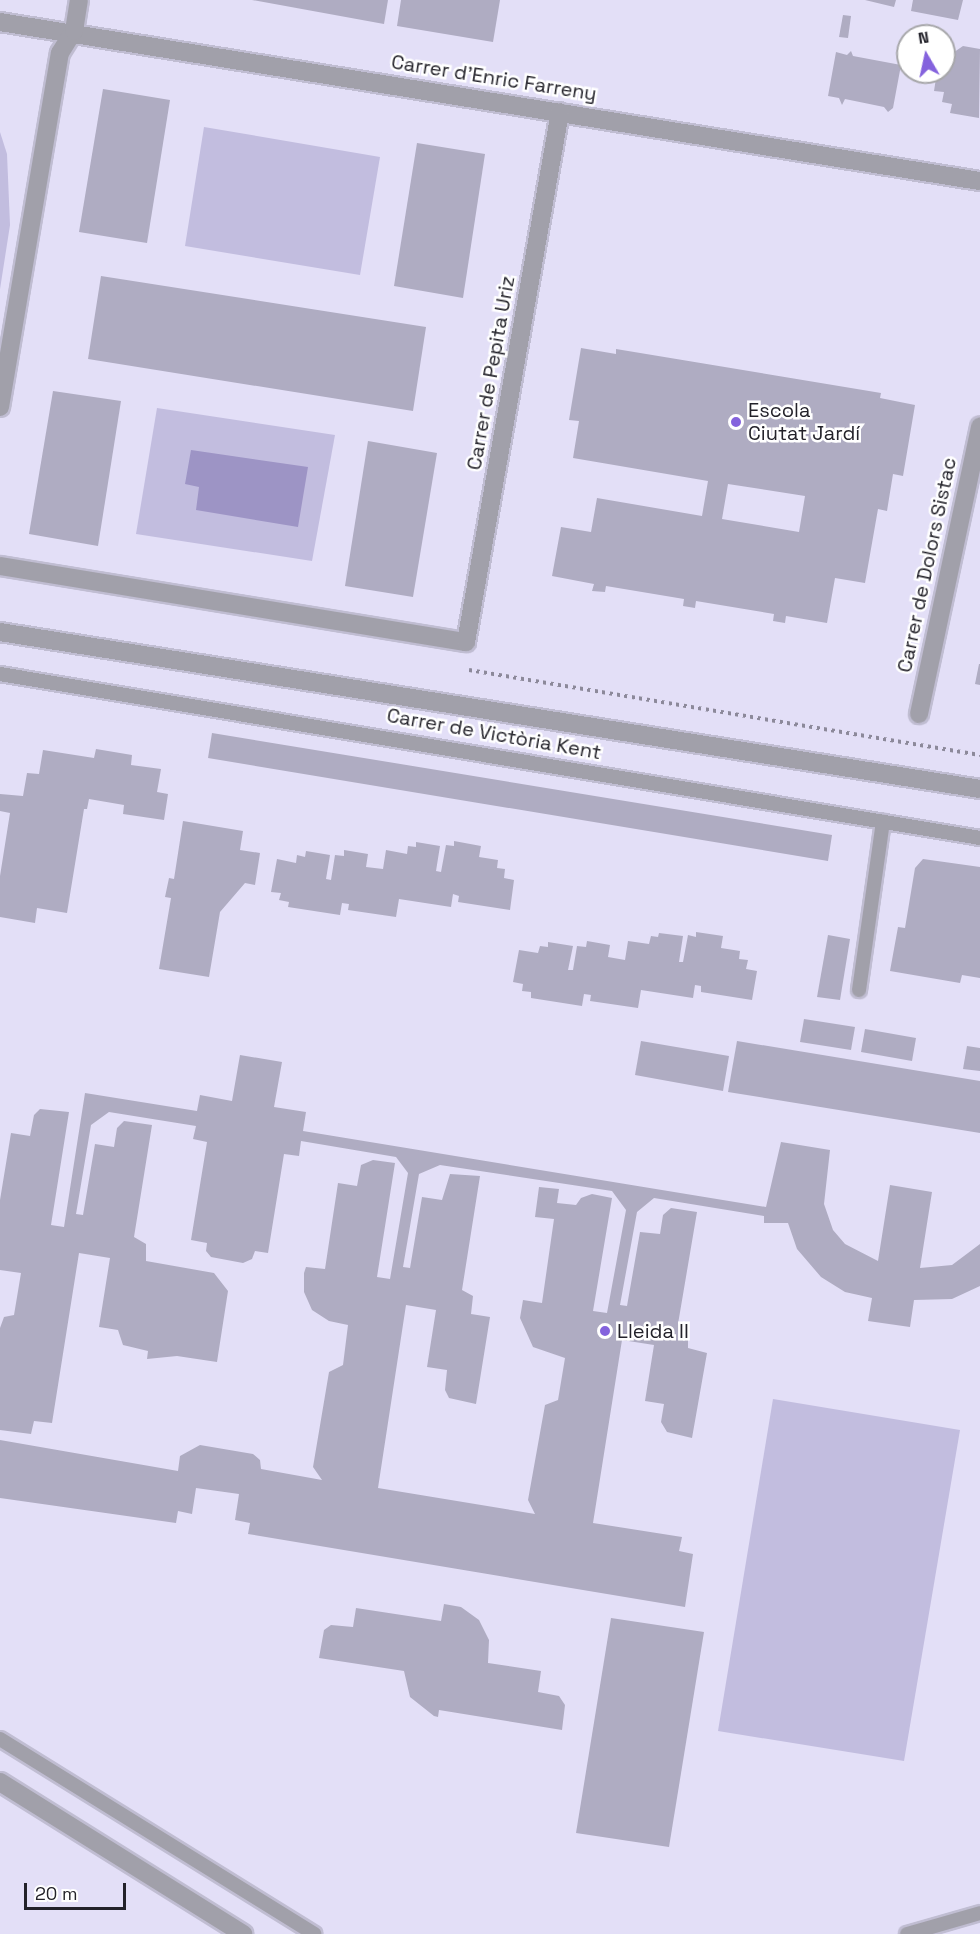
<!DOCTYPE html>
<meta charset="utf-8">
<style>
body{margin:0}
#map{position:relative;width:980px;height:1934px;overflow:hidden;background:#e3dff7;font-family:"Space Grotesk",sans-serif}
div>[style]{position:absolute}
.green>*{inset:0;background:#c2bddf}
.water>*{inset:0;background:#9d94c5}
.building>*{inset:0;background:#afacc2}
.path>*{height:4px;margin-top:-2px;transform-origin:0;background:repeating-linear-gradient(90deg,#8c899a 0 3px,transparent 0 7.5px)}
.roads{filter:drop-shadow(2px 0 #c0bdd2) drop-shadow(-2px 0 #c0bdd2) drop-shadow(0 2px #c0bdd2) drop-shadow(0 -2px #c0bdd2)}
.service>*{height:14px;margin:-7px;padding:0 7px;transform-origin:7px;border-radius:7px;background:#a1a0aa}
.pedestrian>*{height:18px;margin:-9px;padding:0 9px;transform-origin:9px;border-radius:9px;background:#a1a0aa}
.minor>*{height:18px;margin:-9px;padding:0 9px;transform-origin:9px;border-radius:9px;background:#a1a0aa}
.dots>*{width:16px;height:16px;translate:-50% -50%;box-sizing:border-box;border:3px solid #fff;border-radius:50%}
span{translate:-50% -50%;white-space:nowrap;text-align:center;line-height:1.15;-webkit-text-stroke:5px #fff;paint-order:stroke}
.street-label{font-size:20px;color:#23222a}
.poi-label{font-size:20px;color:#23222a}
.left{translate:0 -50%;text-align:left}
.north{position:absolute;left:896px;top:24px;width:60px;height:60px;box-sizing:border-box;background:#fff;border:2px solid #a7a7aa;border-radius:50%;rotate:351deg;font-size:16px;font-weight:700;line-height:24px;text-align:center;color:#23222a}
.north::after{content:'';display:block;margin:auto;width:21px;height:27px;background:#8462dd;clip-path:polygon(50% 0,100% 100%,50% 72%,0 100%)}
.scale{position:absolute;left:24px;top:1883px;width:102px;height:27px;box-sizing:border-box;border:3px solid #23222a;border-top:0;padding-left:8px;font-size:18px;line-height:21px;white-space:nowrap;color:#23222a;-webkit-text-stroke:4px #fff;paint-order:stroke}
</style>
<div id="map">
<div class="green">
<div style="clip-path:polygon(204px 127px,380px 157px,360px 275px,185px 246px)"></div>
<div style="clip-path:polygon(0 132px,7px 154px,10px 225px,0 289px)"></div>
<div style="clip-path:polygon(157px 408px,335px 435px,312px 561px,136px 534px)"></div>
<div style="clip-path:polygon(773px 1399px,960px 1430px,904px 1761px,718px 1731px)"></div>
</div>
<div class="water">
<div style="clip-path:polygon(191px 450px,308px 467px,298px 527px,196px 510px,199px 487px,185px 484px)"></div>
</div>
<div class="building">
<div style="clip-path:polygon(252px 0,388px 0,384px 24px)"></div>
<div style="clip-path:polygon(401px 0,500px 0,493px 42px,397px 26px)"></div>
<div style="clip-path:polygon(865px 0,896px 0,894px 7px)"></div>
<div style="clip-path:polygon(913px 0,963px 0,958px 20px,911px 11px)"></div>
<div style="clip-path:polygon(843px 15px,851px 16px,848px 38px,839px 37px)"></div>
<div style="clip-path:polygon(963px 46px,980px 49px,979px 118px,950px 113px,952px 104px,942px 102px,944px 92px,934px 91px,937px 72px,944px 72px,944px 59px)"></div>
<div style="clip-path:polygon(851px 51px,853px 56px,901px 65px,893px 108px,888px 112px,884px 107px,845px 99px,842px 105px,839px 98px,828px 96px,836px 52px,847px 55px)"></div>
<div style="clip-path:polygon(103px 89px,170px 100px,147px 243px,79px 232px)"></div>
<div style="clip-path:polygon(417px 143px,485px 154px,463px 298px,394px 286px)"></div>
<div style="clip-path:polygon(101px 276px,426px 327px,413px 411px,88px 359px)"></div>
<div style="clip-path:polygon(evenodd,581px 348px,616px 354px,616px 349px,881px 393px,880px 398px,915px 405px,903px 476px,893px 474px,887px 511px,878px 509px,865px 583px,835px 578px,827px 623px,786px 616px,785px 623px,773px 621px,774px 614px,696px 601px,695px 608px,683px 606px,684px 599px,606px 586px,605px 592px,592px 591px,594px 584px,552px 576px,561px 527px,591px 532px,597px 498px,702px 516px,708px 481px,573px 458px,579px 421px,569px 420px,581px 348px,728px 484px,805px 496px,799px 532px,722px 519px,728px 484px)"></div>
<div style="clip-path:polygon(53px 391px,121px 401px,98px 546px,29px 534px)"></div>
<div style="clip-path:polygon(368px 441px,437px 453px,413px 597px,345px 586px)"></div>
<div style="clip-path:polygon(979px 664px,980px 664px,980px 685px,975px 684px)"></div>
<div style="clip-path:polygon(212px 733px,832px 835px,828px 861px,208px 758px)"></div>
<div style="clip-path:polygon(96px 749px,132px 755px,131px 765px,161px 769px,157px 792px,168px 794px,164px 820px,123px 814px,124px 805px,89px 799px,87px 809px,84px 809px,67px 913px,37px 908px,35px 923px,0 917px,0 876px,10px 813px,0 811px,0 794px,23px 796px,27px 773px,39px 774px,43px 750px,94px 758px)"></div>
<div style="clip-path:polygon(183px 821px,243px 831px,240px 850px,260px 853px,255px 885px,245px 883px,220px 912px,209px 977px,159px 969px,171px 898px,165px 897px,169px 878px,174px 879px)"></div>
<div style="clip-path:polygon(454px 841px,481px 846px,479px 857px,498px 860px,497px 868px,505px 869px,504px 878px,514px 880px,510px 910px,458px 902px,459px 896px,453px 894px,451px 907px,399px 899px,396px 917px,348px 910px,349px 904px,342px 903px,340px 915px,288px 907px,289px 902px,279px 900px,281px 893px,271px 892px,277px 859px,296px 863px,297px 855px,305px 857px,306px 851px,330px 855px,326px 879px,331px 880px,335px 855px,344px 856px,344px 850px,368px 854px,366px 867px,383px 869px,386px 850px,407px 854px,408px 846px,416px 847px,416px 842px,440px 846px,436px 871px,441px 872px,446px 845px,454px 846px)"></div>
<div style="clip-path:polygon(923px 859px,980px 867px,980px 978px,962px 975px,960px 983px,890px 971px,898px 927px,905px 928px,915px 868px)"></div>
<div style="clip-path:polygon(696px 932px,723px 936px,721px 948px,740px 951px,739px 959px,748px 960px,746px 969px,757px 971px,752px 1000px,701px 992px,701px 986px,695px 985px,693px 998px,641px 990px,638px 1008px,590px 1001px,591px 995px,584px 994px,582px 1006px,531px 998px,531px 992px,522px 991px,523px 984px,513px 982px,519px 950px,538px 953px,540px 946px,548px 947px,548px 942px,573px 946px,568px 970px,573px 970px,577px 946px,586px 947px,587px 941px,610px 945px,608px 957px,625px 960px,628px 941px,649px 944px,651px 936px,658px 937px,659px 933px,683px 936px,679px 962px,683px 962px,688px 935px,696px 937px)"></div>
<div style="clip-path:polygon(828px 935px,850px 939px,840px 1000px,817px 997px)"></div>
<div style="clip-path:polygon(804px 1019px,855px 1027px,851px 1050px,800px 1042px)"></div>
<div style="clip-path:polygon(865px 1029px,916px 1038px,912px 1061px,861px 1052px)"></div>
<div style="clip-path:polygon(641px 1041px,729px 1056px,723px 1091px,635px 1075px)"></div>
<div style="clip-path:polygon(737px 1041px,980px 1081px,980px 1133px,728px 1092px)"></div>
<div style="clip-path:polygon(967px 1046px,980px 1048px,980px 1071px,963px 1069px)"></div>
<div style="clip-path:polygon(evenodd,240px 1055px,282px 1062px,274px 1107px,306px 1112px,303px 1131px,766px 1207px,781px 1142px,830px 1150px,824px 1204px,833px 1230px,845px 1244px,878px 1261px,890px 1185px,932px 1192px,920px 1268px,952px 1265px,980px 1244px,980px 1286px,952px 1299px,914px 1300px,910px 1327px,868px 1321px,872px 1298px,845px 1292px,821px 1277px,797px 1249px,788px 1223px,764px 1223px,764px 1216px,654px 1198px,637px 1212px,620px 1305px,627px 1306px,640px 1232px,660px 1234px,663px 1215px,671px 1208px,697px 1212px,678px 1324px,688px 1330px,688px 1348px,707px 1353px,692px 1438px,667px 1432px,661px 1422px,664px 1404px,645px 1401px,654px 1345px,622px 1340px,593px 1523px,682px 1537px,679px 1551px,693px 1554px,685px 1607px,248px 1534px,250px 1523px,235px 1520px,239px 1494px,196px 1488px,192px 1514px,178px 1511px,176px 1523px,0 1498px,0 1440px,178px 1471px,180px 1456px,200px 1445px,253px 1454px,260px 1460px,261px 1469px,322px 1480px,313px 1467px,329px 1372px,343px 1365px,348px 1325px,329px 1321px,312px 1310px,304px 1292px,304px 1273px,306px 1267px,325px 1269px,338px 1183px,357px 1186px,361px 1165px,373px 1160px,395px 1163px,377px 1277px,390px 1279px,408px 1173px,396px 1157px,301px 1141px,299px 1156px,284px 1154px,268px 1253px,255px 1251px,252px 1259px,243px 1263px,211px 1257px,206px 1251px,207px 1243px,191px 1240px,207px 1142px,193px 1139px,196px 1126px,109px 1112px,91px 1125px,76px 1214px,83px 1215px,95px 1144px,114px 1147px,117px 1128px,124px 1121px,152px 1125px,134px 1237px,146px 1244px,146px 1261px,214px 1273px,228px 1291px,217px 1362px,177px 1356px,147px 1359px,148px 1351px,123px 1345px,118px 1330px,99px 1327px,110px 1258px,79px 1253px,52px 1423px,34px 1421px,31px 1434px,0 1430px,0 1328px,4px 1317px,14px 1315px,21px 1273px,0 1270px,0 1200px,11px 1133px,30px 1136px,34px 1115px,40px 1109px,69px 1112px,51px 1225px,64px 1227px,85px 1093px,197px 1111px,200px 1095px,232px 1101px,240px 1055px,440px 1165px,612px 1191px,626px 1210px,607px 1313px,593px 1311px,612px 1198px,592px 1194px,581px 1198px,576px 1205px,557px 1203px,559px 1189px,539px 1187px,535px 1217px,554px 1219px,542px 1303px,523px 1300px,520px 1318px,533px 1347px,565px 1358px,558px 1400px,545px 1405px,528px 1500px,535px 1514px,378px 1488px,406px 1305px,436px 1310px,427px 1367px,447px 1370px,445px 1390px,449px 1398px,476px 1404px,490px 1317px,471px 1314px,473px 1296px,462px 1290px,480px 1176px,450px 1174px,442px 1200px,422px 1197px,410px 1268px,403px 1267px,419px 1174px,440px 1165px)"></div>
<div style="clip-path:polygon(444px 1604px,461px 1607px,479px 1620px,489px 1640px,488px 1663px,541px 1671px,538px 1692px,559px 1696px,565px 1705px,562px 1730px,439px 1710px,438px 1717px,434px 1716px,410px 1697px,404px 1671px,319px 1658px,324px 1630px,331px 1625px,353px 1627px,356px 1608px,441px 1621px)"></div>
<div style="clip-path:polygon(611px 1618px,704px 1632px,669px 1847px,576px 1833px)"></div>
</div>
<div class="path">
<div style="left:469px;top:670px;width:518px;rotate:9.44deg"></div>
</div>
<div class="roads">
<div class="service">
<div style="left:0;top:674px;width:994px;rotate:9.5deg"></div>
<div style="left:859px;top:990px;width:170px;rotate:-81.9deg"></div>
<div style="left:0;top:1739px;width:370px;rotate:31.8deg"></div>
<div style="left:907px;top:1934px;width:76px;rotate:-16deg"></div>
</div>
<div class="pedestrian">
<div style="left:919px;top:714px;width:294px;rotate:-78deg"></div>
</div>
<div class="minor">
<div style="left:0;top:22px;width:993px;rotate:9.22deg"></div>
<div style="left:0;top:407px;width:359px;rotate:-80.4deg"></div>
<div style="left:60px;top:53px;width:26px;rotate:-58deg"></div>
<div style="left:74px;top:31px;width:31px;rotate:-81deg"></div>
<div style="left:0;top:566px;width:472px;rotate:9.3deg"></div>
<div style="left:466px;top:642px;width:538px;rotate:-79.94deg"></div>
<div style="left:0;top:632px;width:992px;rotate:9.1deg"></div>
<div style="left:0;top:1782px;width:287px;rotate:32deg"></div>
</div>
</div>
<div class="dots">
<div style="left:736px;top:422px;background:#8462dd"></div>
<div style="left:605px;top:1331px;background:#8462dd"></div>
</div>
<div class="street-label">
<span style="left:494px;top:78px;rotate:9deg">Carrer d'Enric Farreny</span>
<span style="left:491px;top:373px;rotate:-80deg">Carrer de Pepita Uriz</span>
<span style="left:927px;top:565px;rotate:-78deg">Carrer de Dolors Sistac</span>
<span style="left:494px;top:734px;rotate:10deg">Carrer de Victòria Kent</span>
</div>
<div class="poi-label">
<span class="left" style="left:748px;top:422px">Escola<br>Ciutat Jardí</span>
<span class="left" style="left:617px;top:1331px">Lleida II</span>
</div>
<div class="north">N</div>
<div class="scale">20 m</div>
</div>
